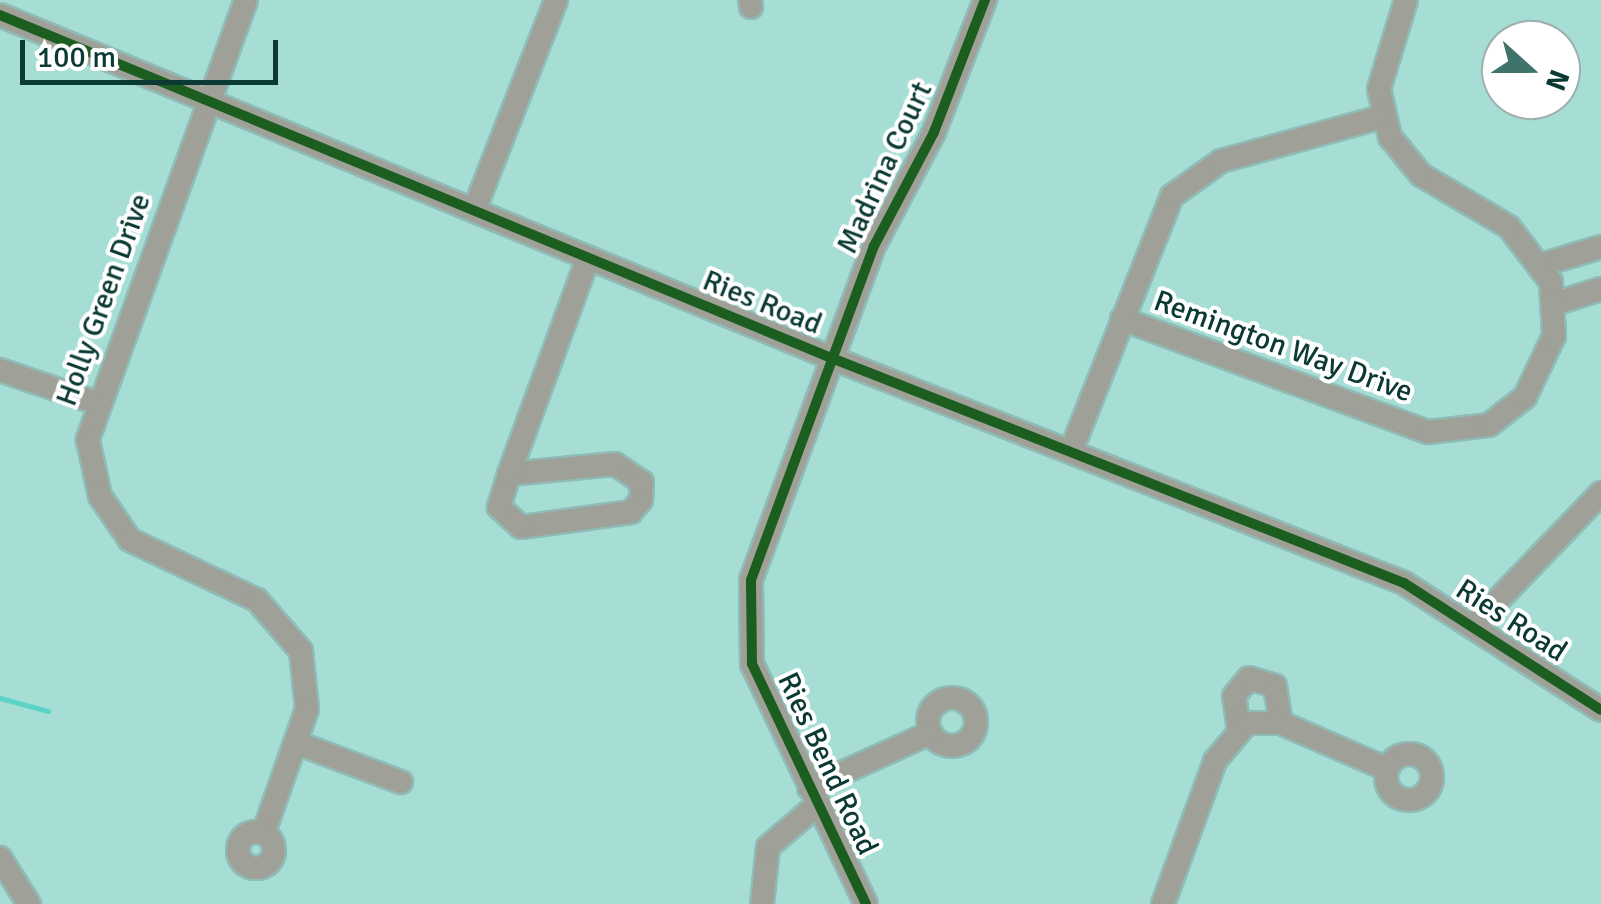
<!DOCTYPE html>
<style>
body{margin:0}
#map{position:relative;width:1601px;height:904px;overflow:hidden;background:#a6ded6;font-family:Signika,sans-serif}
div>[style]{position:absolute}
.stream>*{height:5px;margin:-2.5px;padding:0 2.5px;transform-origin:2.5px;border-radius:2.5px;background:#5bd3c5}
.roads{filter:drop-shadow(2px 0 #8fbcb6) drop-shadow(-2px 0 #8fbcb6) drop-shadow(0 2px #8fbcb6) drop-shadow(0 -2px #8fbcb6)}
.minor>*{height:22px;margin:-11px;padding:0 11px;transform-origin:11px;border-radius:11px;background:#9fa098}
.minor>.ring{margin:-11px;padding:0;box-sizing:content-box;background:none;border:22px solid #9fa098;border-radius:50%}
.cycleway>*{height:10px;margin:-5px;padding:0 5px;transform-origin:5px;border-radius:5px;background:#1b5e20}
span{translate:-50% -50%;white-space:nowrap;text-align:center;line-height:1.15;-webkit-text-stroke:8px #fff;paint-order:stroke}
.street-label{font-size:30px;color:#0b3a35}
.north{position:absolute;left:1481px;top:20px;width:100px;height:100px;box-sizing:border-box;background:#fff;border:2px solid #9db0ae;border-radius:50%;rotate:111deg;font-size:28px;font-weight:700;line-height:40px;text-align:center;color:#0b3a35}
.north::after{content:'';display:block;margin:auto;width:35px;height:45px;background:#41736d;clip-path:polygon(50% 0,100% 100%,50% 72%,0 100%)}
.scale{position:absolute;left:20px;top:40px;width:258px;height:45px;box-sizing:border-box;border:5px solid #0b3a35;border-top:0;padding-left:12px;font-size:30px;line-height:35px;white-space:nowrap;color:#0b3a35;-webkit-text-stroke:8px #fff;paint-order:stroke}
</style>
<div id="map">
<div class="stream">
<div style="left:0;top:698px;width:50px;rotate:15.2deg"></div>
</div>
<div class="roads">
<div class="minor">
<div style="left:246px;top:0;width:468px;rotate:109.8deg"></div>
<div style="left:88px;top:440px;width:57px;rotate:77.9deg"></div>
<div style="left:100px;top:496px;width:53px;rotate:55.7deg"></div>
<div style="left:130px;top:540px;width:140px;rotate:25.3deg"></div>
<div style="left:257px;top:600px;width:67px;rotate:49.2deg"></div>
<div style="left:301px;top:651px;width:58px;rotate:84.1deg"></div>
<div style="left:307px;top:709px;width:130px;rotate:109.3deg"></div>
<div style="left:750px;top:0;width:7px;rotate:82deg"></div>
<div style="left:0;top:15px;width:897px;rotate:22.42deg"></div>
<div style="left:829px;top:357px;width:618px;rotate:21.46deg"></div>
<div style="left:1404px;top:583px;width:234px;rotate:32.8deg"></div>
<div style="left:475px;top:208px;width:223px;rotate:-68.7deg"></div>
<div style="left:1541px;top:265px;width:63px;rotate:-16.7deg"></div>
<div style="left:1554px;top:304px;width:49px;rotate:-17.7deg"></div>
<div style="left:1122px;top:319px;width:326px;rotate:20.3deg"></div>
<div style="left:1428px;top:432px;width:61px;rotate:-6.5deg"></div>
<div style="left:1489px;top:425px;width:46px;rotate:-37.9deg"></div>
<div style="left:1525px;top:397px;width:68px;rotate:-64.6deg"></div>
<div style="left:1554px;top:336px;width:54px;rotate:-93.2deg"></div>
<div style="left:1551px;top:282px;width:69px;rotate:-127.4deg"></div>
<div style="left:1509px;top:227px;width:102px;rotate:-149.4deg"></div>
<div style="left:1421px;top:175px;width:49px;rotate:-129.2deg"></div>
<div style="left:1390px;top:137px;width:49px;rotate:-102.9deg"></div>
<div style="left:1379px;top:89px;width:93px;rotate:-73.1deg"></div>
<div style="left:0;top:370px;width:102px;rotate:18.8deg"></div>
<div style="left:1071px;top:451px;width:274px;rotate:-68.4deg"></div>
<div style="left:1172px;top:196px;width:60px;rotate:-35.5deg"></div>
<div style="left:1221px;top:161px;width:167px;rotate:-15.3deg"></div>
<div style="left:615px;top:464px;width:32px;rotate:34deg"></div>
<div style="left:642px;top:482px;width:18px;rotate:93deg"></div>
<div style="left:641px;top:500px;width:16px;rotate:130deg"></div>
<div style="left:631px;top:512px;width:111px;rotate:172.2deg"></div>
<div style="left:521px;top:527px;width:30px;rotate:-138deg"></div>
<div style="left:499px;top:507px;width:34px;rotate:-73deg"></div>
<div style="left:509px;top:474px;width:106px;rotate:-5.4deg"></div>
<div style="left:509px;top:474px;width:230px;rotate:-69.9deg"></div>
<div style="left:1475px;top:624px;width:182px;rotate:-46.1deg"></div>
<div class="ring" style="left:928px;top:698px;width:26px;height:26px"></div>
<div style="left:1239px;top:730px;width:34px;rotate:-98deg"></div>
<div style="left:1234px;top:696px;width:23px;rotate:-50deg"></div>
<div style="left:1249px;top:678px;width:27px;rotate:17deg"></div>
<div style="left:1275px;top:686px;width:37px;rotate:81deg"></div>
<div style="left:297px;top:743px;width:111px;rotate:20.6deg"></div>
<div class="ring" style="left:1386px;top:754px;width:24px;height:24px"></div>
<div style="left:809px;top:788px;width:133px;rotate:-24.4deg"></div>
<div class="ring" style="left:238px;top:832px;width:14px;height:14px"></div>
<div style="left:0;top:858px;width:54px;rotate:57.8deg"></div>
<div style="left:762px;top:904px;width:57px;rotate:-84deg"></div>
<div style="left:768px;top:847px;width:65px;rotate:-40.6deg"></div>
<div style="left:866px;top:904px;width:266px;rotate:-115.4deg"></div>
<div style="left:752px;top:664px;width:84px;rotate:-90.7deg"></div>
<div style="left:751px;top:580px;width:356px;rotate:-69.8deg"></div>
<div style="left:874px;top:246px;width:129px;rotate:-62.2deg"></div>
<div style="left:934px;top:132px;width:142px;rotate:-68.9deg"></div>
<div style="left:1163px;top:904px;width:152px;rotate:-70deg"></div>
<div style="left:1215px;top:761px;width:50px;rotate:-49.9deg"></div>
<div style="left:1247px;top:723px;width:34px"></div>
<div style="left:1281px;top:723px;width:116px;rotate:23.5deg"></div>
</div>
</div>
<div class="cycleway">
<div style="left:0;top:15px;width:897px;rotate:22.42deg"></div>
<div style="left:829px;top:357px;width:618px;rotate:21.46deg"></div>
<div style="left:1404px;top:583px;width:234px;rotate:32.8deg"></div>
<div style="left:866px;top:904px;width:266px;rotate:-115.4deg"></div>
<div style="left:752px;top:664px;width:84px;rotate:-90.7deg"></div>
<div style="left:751px;top:580px;width:356px;rotate:-69.8deg"></div>
<div style="left:874px;top:246px;width:129px;rotate:-62.2deg"></div>
<div style="left:934px;top:132px;width:142px;rotate:-68.9deg"></div>
</div>
<div class="street-label">
<span style="left:885px;top:168px;rotate:-65deg">Madrina Court</span>
<span style="left:104px;top:300px;rotate:-70deg">Holly Green Drive</span>
<span style="left:762px;top:303px;rotate:22deg">Ries Road</span>
<span style="left:1283px;top:347px;rotate:20deg">Remington Way Drive</span>
<span style="left:1511px;top:621px;rotate:33deg">Ries Road</span>
<span style="left:827px;top:764px;rotate:65deg">Ries Bend Road</span>
</div>
<div class="north">N</div>
<div class="scale">100 m</div>
</div>
